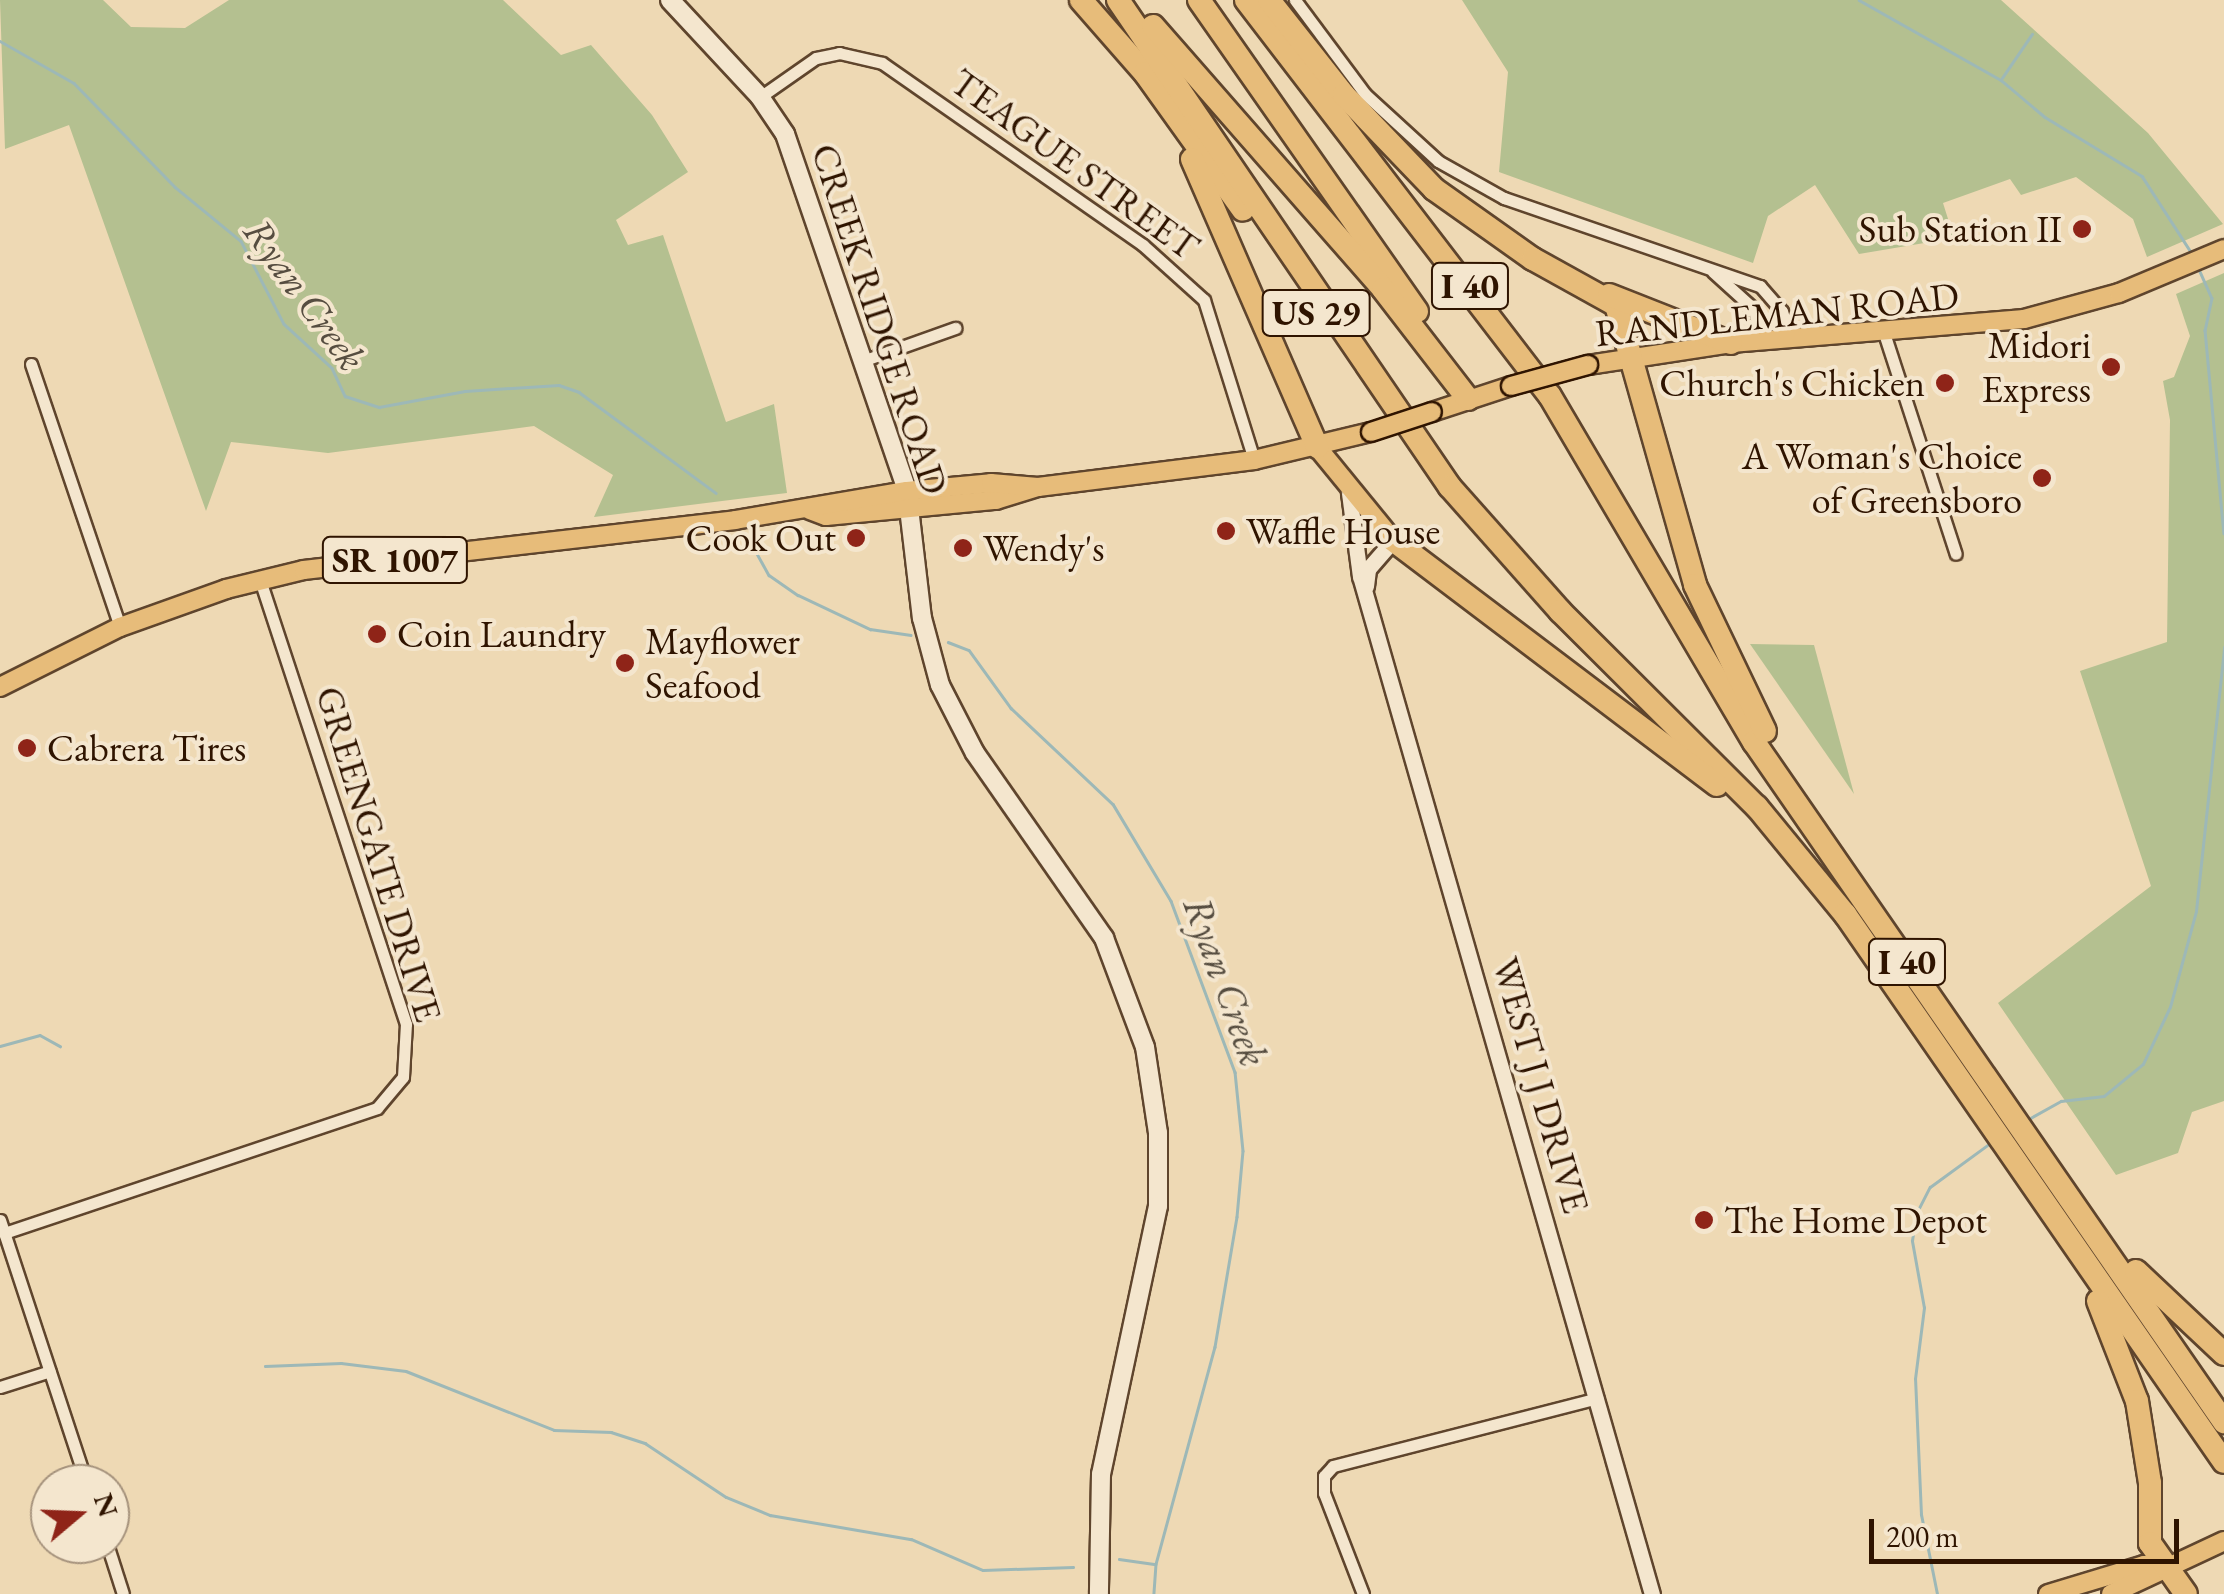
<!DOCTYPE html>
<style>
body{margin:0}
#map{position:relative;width:2224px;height:1594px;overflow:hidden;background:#eed9b4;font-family:"EB Garamond",serif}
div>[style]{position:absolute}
.green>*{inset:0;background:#b4c090}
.stream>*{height:2.5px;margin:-1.25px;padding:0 1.25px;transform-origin:1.25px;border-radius:1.25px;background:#9db8b7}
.roads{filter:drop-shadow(2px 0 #5f452d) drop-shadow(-2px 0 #5f452d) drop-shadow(0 2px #5f452d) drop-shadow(0 -2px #5f452d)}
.minor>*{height:11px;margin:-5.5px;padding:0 5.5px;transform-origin:5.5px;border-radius:5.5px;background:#f4e6ce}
.tertiary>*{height:15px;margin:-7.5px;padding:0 7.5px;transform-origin:7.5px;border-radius:7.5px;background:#f4e6ce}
.secondary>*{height:18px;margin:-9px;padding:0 9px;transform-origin:9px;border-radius:9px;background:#f4e6ce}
.primary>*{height:18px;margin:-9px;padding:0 9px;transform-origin:9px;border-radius:9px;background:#e7bc7a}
.motorway>*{height:22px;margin:-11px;padding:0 11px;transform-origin:11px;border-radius:11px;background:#e7bc7a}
.bridges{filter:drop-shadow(2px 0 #2f1400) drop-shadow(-2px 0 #2f1400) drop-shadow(0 2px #2f1400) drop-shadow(0 -2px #2f1400)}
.primary-bridge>*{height:18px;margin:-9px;padding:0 9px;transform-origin:9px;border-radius:9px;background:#e7bc7a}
.dots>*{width:28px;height:28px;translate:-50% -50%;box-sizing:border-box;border:5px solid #f4e6ce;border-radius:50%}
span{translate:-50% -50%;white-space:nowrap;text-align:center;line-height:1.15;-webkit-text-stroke:8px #f4e6ce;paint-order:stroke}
.shield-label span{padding:2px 8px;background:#f4e6ce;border:2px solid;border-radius:8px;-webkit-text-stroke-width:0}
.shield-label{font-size:35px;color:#2f1400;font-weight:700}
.street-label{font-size:38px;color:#2f1400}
.poi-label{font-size:38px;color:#2f1400}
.right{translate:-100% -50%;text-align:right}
.left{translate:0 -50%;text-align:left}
.water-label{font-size:40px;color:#564d40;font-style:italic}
.north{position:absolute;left:30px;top:1464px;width:100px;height:100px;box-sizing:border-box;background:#f4e6ce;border:2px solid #a5927c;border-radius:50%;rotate:71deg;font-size:28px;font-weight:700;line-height:40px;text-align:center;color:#2f1400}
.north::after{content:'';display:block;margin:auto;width:35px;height:45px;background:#8f2418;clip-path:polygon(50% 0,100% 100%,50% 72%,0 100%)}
.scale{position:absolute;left:1869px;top:1519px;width:310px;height:45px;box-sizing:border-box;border:5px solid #2f1400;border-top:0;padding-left:12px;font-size:30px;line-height:35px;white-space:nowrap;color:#2f1400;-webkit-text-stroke:8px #f4e6ce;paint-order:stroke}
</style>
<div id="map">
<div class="green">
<div style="clip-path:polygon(0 0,103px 0,131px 27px,185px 28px,229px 0,503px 0,561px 55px,591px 45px,652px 115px,688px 172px,616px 220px,628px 245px,663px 235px,726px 422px,774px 404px,787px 493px,594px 517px,613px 475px,534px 426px,328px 453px,231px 442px,206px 511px,69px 125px,5px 149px)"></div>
<div style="clip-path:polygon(1462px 0,2001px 0,2148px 133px,2223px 224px,2147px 257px,2133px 219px,2076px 177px,2021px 195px,2010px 179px,1943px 203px,1954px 238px,1859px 254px,1815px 185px,1768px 216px,1753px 263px,1499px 172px,1508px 72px)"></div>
<div style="clip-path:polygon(2224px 273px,2224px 1101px,2192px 1112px,2178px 1153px,2116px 1175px,1998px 1003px,2151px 886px,2080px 671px,2167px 642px,2170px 420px,2163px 381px,2174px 377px,2190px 336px,2176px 294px)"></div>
<div style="clip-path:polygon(1750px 644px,1814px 645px,1854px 794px)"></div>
</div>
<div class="stream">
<div style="left:1859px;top:0;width:163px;rotate:29.4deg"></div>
<div style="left:2001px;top:80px;width:57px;rotate:40.1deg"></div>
<div style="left:2045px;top:117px;width:114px;rotate:31.3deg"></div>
<div style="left:2142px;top:176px;width:94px;rotate:57.2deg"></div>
<div style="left:0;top:41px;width:85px;rotate:29.6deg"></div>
<div style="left:74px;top:83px;width:145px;rotate:45.8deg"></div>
<div style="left:175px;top:187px;width:85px;rotate:39.3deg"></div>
<div style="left:241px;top:241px;width:93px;rotate:62.6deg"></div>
<div style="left:284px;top:324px;width:65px;rotate:42.5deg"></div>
<div style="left:332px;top:368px;width:31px;rotate:65deg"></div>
<div style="left:345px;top:396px;width:36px;rotate:18deg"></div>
<div style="left:379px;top:407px;width:87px;rotate:-10.5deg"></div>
<div style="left:465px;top:391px;width:94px;rotate:-3.7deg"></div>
<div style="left:559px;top:385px;width:21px;rotate:19deg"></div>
<div style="left:579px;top:392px;width:170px;rotate:36.4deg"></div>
<div style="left:2002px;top:78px;width:53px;rotate:-55.7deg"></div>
<div style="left:2198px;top:267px;width:34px;rotate:66deg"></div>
<div style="left:2212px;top:298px;width:33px;rotate:102deg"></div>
<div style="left:2205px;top:330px;width:204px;rotate:84.7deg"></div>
<div style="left:750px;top:541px;width:39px;rotate:61deg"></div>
<div style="left:769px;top:575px;width:35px;rotate:35deg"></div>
<div style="left:798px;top:595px;width:80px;rotate:25.3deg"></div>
<div style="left:870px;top:629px;width:41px;rotate:8.3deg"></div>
<div style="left:948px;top:642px;width:22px;rotate:21deg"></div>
<div style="left:969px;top:650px;width:72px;rotate:54.1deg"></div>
<div style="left:1011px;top:708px;width:140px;rotate:43.3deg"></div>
<div style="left:1113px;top:804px;width:113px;rotate:59.1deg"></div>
<div style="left:1171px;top:901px;width:183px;rotate:69.5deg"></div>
<div style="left:1235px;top:1072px;width:79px;rotate:84.2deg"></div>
<div style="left:1243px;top:1151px;width:66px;rotate:95.2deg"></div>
<div style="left:1237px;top:1217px;width:132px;rotate:99.6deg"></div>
<div style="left:1215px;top:1347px;width:225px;rotate:105.2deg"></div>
<div style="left:1156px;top:1564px;width:30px;rotate:94deg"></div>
<div style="left:0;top:1046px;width:41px;rotate:-15.4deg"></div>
<div style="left:40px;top:1035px;width:23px;rotate:29deg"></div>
<div style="left:2025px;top:1121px;width:41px;rotate:-29.1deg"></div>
<div style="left:2061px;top:1101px;width:43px;rotate:-6.6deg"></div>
<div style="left:2104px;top:1096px;width:50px;rotate:-39.4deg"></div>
<div style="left:2143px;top:1064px;width:63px;rotate:-64.7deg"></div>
<div style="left:2170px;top:1007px;width:99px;rotate:-74.8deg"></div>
<div style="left:2196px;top:911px;width:265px;rotate:-83.9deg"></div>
<div style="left:265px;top:1366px;width:76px;rotate:-2.3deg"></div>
<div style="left:341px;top:1363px;width:65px;rotate:7deg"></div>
<div style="left:406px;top:1371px;width:159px;rotate:21.7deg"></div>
<div style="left:554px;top:1430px;width:57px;rotate:2deg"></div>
<div style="left:611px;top:1432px;width:36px;rotate:18deg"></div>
<div style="left:645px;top:1443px;width:97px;rotate:33.7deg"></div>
<div style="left:726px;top:1497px;width:48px;rotate:22.2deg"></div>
<div style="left:770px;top:1515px;width:143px;rotate:9.7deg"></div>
<div style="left:911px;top:1539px;width:78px;rotate:23.3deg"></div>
<div style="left:983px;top:1570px;width:90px;rotate:-1.9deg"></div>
<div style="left:1119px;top:1559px;width:35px;rotate:8deg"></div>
<div style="left:1937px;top:1594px;width:81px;rotate:-101.4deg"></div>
<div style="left:1921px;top:1515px;width:136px;rotate:-92.5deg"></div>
<div style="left:1915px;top:1379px;width:72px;rotate:-82.8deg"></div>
<div style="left:1924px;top:1308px;width:68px;rotate:-100.2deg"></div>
<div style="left:1912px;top:1241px;width:27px;rotate:-82deg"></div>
<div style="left:1916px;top:1214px;width:30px;rotate:-63deg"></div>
<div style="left:1930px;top:1187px;width:73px;rotate:-36.1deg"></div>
</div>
<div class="roads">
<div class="minor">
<div style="left:1295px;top:0;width:117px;rotate:53.3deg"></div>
<div style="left:1365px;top:94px;width:99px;rotate:42.5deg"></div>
<div style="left:1438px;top:161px;width:76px;rotate:29.3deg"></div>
<div style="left:1504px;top:198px;width:271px;rotate:19deg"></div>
<div style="left:1760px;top:286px;width:33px;rotate:49deg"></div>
<div style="left:1782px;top:311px;width:30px;rotate:73deg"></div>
<div style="left:760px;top:97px;width:68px;rotate:-34.9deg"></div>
<div style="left:816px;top:58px;width:24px;rotate:-12deg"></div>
<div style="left:839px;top:53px;width:44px;rotate:13.1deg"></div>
<div style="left:882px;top:63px;width:318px;rotate:34.9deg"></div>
<div style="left:1143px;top:245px;width:82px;rotate:42deg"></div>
<div style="left:1204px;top:300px;width:168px;rotate:72.6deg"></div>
<div style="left:1713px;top:272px;width:55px;rotate:42.1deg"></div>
<div style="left:1754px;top:309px;width:33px;rotate:79deg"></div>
<div style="left:1884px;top:333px;width:232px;rotate:72deg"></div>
<div style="left:865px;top:360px;width:96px;rotate:-19.6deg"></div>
<div style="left:31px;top:364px;width:278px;rotate:71.3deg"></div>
<div style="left:0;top:1220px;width:278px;rotate:71.8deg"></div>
<div style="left:4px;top:1233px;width:393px;rotate:-18.5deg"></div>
<div style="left:377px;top:1108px;width:40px;rotate:-50deg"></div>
<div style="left:403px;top:1077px;width:53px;rotate:-86.8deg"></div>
<div style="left:406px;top:1024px;width:467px;rotate:-108.2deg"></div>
<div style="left:0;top:1387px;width:52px;rotate:-17.7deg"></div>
<div style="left:107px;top:1544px;width:52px;rotate:72.3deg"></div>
<div style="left:1363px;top:1594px;width:108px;rotate:-111.1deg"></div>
<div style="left:1324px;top:1493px;width:17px;rotate:-90deg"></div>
<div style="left:1324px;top:1476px;width:13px;rotate:-48deg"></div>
<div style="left:1333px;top:1466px;width:273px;rotate:-14.4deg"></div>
</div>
<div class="tertiary">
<div style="left:1349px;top:493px;width:84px;rotate:82.5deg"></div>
<div style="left:1360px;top:576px;width:1059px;rotate:74deg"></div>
<div style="left:1366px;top:586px;width:17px;rotate:-83deg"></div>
<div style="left:1368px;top:569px;width:38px;rotate:-49deg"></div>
<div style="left:1393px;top:540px;width:7px;rotate:-117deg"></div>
</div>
<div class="secondary">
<div style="left:670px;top:0;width:132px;rotate:47.1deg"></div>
<div style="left:760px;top:97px;width:45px;rotate:56deg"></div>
<div style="left:785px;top:134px;width:377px;rotate:71.1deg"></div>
<div style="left:907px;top:491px;width:128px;rotate:83.3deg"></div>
<div style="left:922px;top:618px;width:69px;rotate:75deg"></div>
<div style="left:940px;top:685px;width:76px;rotate:62.8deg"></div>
<div style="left:975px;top:753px;width:226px;rotate:55.1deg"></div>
<div style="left:1104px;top:938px;width:116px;rotate:69.4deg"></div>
<div style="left:1145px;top:1047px;width:87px;rotate:81.4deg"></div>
<div style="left:1158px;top:1133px;width:73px;rotate:90deg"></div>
<div style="left:1158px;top:1206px;width:274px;rotate:102deg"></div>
<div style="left:1101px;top:1474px;width:120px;rotate:91deg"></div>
</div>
<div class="primary">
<div style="left:1588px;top:365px;width:145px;rotate:-8.7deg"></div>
<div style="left:1731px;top:343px;width:294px;rotate:-4.7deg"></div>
<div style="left:2024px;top:319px;width:98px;rotate:-15.3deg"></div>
<div style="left:2119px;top:293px;width:114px;rotate:-22.7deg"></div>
<div style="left:1432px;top:412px;width:83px;rotate:-18.2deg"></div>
<div style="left:1317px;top:447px;width:120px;rotate:50.7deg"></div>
<div style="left:810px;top:510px;width:17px;rotate:21deg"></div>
<div style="left:826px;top:516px;width:171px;rotate:-5.4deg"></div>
<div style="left:996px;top:500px;width:44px;rotate:-17.2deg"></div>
<div style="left:1038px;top:487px;width:218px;rotate:-7.1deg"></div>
<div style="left:1254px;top:460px;width:120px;rotate:-13.5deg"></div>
<div style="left:0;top:687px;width:134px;rotate:-26.6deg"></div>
<div style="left:120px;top:627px;width:113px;rotate:-19.7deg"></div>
<div style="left:226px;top:589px;width:80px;rotate:-13.7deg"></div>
<div style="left:304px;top:570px;width:434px;rotate:-6.6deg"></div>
<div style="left:735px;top:520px;width:174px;rotate:-9.6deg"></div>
<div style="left:907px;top:491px;width:84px;rotate:-5.4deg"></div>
<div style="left:991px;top:483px;width:47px;rotate:4.9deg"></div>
<div style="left:2048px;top:1594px;width:100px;rotate:-16.8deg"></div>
<div style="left:2144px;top:1565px;width:20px;rotate:6deg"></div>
<div style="left:2111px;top:1594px;width:125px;rotate:-25.1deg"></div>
</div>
<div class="motorway">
<div style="left:1081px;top:0;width:97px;rotate:48.8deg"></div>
<div style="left:1145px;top:73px;width:168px;rotate:54.4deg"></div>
<div style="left:1118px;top:0;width:589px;rotate:55.72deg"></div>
<div style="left:1450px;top:487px;width:166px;rotate:48.4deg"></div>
<div style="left:1560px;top:611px;width:278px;rotate:44.9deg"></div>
<div style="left:1757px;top:807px;width:139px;rotate:50.6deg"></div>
<div style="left:1845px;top:914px;width:666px;rotate:55.33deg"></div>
<div style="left:1199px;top:0;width:380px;rotate:55deg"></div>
<div style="left:1246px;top:0;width:499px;rotate:52.5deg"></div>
<div style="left:1550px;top:396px;width:402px;rotate:59.5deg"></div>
<div style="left:1754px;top:742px;width:827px;rotate:55.35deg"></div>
<div style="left:1269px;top:0;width:121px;rotate:51.7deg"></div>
<div style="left:1344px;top:95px;width:130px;rotate:46.2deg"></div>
<div style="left:1434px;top:189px;width:121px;rotate:35.3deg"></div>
<div style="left:1533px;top:259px;width:95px;rotate:29deg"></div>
<div style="left:1616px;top:305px;width:291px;rotate:74.2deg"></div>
<div style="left:1695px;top:585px;width:162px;rotate:64.4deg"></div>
<div style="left:1153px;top:26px;width:349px;rotate:48.8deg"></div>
<div style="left:1383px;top:289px;width:139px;rotate:52.3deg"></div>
<div style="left:1192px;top:159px;width:314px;rotate:66.5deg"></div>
<div style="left:1609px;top:295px;width:131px;rotate:21.5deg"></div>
<div style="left:1393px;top:540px;width:406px;rotate:37.1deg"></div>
<div style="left:2136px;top:1271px;width:121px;rotate:43.3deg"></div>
<div style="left:2098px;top:1301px;width:107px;rotate:68.7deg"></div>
<div style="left:2137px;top:1401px;width:83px;rotate:81deg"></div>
<div style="left:2150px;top:1483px;width:60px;rotate:90deg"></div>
<div style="left:2150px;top:1543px;width:62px;rotate:54.8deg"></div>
</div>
</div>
<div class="bridges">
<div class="primary-bridge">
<div style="left:1511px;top:386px;width:80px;rotate:-15.3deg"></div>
<div style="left:1371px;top:432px;width:64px;rotate:-18.2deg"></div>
</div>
</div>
<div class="dots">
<div style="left:2082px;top:229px;background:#8f2418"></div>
<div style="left:2111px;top:367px;background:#8f2418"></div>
<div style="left:1945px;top:383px;background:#8f2418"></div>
<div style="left:2042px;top:478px;background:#8f2418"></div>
<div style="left:1226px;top:531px;background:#8f2418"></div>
<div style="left:856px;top:538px;background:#8f2418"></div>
<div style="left:963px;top:548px;background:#8f2418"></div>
<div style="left:377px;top:634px;background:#8f2418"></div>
<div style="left:625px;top:663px;background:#8f2418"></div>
<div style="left:27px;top:748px;background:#8f2418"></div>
<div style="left:1704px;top:1220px;background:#8f2418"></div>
</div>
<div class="shield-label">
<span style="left:1470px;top:286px">I 40</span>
<span style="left:1316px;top:313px">US 29</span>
<span style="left:395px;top:560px">SR 1007</span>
<span style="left:1907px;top:962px">I 40</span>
</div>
<div class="street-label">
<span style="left:1075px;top:164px;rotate:36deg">TEAGUE STREET</span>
<span style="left:1777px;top:314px;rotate:-6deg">RANDLEMAN ROAD</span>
<span style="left:880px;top:319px;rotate:72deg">CREEK RIDGE ROAD</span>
<span style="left:379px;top:854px;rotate:73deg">GREENGATE DRIVE</span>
<span style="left:1541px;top:1085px;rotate:74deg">WEST J J DRIVE</span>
</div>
<div class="poi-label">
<span class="right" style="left:2062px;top:229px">Sub Station II</span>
<span class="right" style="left:2091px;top:367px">Midori<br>Express</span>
<span class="right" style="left:1925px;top:383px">Church's Chicken</span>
<span class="right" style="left:2022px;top:478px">A Woman's Choice<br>of Greensboro</span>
<span class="left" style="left:1246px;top:531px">Waffle House</span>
<span class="right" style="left:836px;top:538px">Cook Out</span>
<span class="left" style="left:983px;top:548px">Wendy's</span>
<span class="left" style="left:397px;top:634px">Coin Laundry</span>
<span class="left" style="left:645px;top:663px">Mayflower<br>Seafood</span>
<span class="left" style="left:47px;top:748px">Cabrera Tires</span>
<span class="left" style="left:1724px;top:1220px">The Home Depot</span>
</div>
<div class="water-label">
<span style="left:305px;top:294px;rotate:54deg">Ryan Creek</span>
<span style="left:1226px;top:981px;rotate:70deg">Ryan Creek</span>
</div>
<div class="north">N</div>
<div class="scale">200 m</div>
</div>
